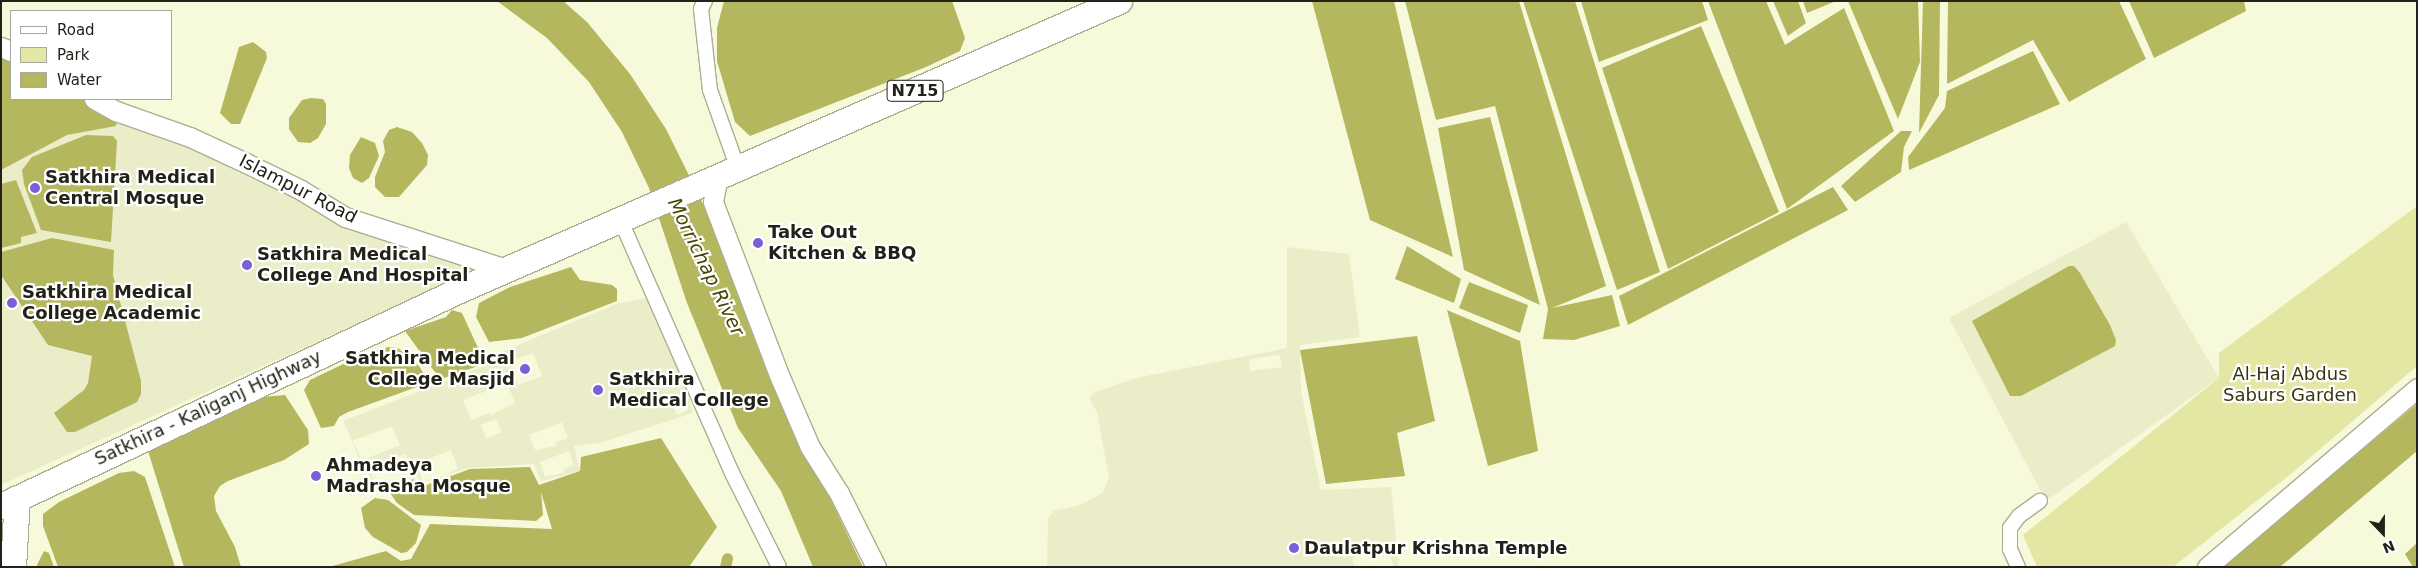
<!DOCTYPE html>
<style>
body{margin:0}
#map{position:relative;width:2418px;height:568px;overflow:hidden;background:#f7f9db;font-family:"DejaVu Sans",sans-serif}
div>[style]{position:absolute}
.built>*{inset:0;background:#eaedc7}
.green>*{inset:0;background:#e4e7a4}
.water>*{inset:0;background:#b5b75e}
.canal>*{height:11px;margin:-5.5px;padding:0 5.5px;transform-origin:5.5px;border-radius:5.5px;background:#b5b75e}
.roads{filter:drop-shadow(1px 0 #acae92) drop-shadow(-1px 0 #acae92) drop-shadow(0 1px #acae92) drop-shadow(0 -1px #acae92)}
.street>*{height:14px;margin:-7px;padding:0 7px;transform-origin:7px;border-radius:7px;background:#fff}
.secondary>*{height:19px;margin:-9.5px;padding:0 9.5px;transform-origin:9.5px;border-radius:9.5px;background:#fff}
.highway>*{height:25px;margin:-12.5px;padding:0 12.5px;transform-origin:12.5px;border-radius:12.5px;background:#fff}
.dots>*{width:14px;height:14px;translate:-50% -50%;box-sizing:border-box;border:2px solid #fff;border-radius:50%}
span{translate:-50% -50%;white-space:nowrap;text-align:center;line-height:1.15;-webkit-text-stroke:4.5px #fff;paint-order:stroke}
.shield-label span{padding:1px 4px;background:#fff;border:1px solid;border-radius:4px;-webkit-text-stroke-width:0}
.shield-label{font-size:16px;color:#222318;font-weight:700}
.poi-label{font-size:18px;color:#222318;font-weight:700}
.left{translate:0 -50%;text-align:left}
.right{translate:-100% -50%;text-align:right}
.street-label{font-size:18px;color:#222318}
.park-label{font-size:18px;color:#363710}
.water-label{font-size:19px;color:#464700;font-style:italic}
.frame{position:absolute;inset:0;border:2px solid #222318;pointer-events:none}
.legend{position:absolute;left:10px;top:10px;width:162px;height:90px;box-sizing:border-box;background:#fff;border:1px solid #a7a7a3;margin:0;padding:6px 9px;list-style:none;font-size:15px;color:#222318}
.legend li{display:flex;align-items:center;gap:10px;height:25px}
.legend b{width:25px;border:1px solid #a7a7a3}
.north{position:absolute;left:2358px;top:508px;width:50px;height:50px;-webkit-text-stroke:4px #fff;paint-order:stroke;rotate:158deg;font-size:14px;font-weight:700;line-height:20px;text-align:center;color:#222318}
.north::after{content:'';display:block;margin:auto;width:18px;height:22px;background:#222318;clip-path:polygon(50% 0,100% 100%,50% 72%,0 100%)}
</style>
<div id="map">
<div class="built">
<div style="clip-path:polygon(1px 51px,11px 99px,115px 111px,256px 181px,345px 220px,477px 269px,1px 485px)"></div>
<div style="clip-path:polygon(2126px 222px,2219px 378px,2046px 501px,1949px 318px)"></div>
<div style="clip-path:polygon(evenodd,1287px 247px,1349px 254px,1360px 337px,1300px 345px,1301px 391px,1321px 490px,1391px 487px,1399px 567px,1394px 567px,1386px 546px,1352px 558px,1355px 567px,1047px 567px,1048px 519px,1053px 511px,1080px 505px,1103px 493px,1109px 478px,1097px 412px,1089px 398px,1095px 392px,1136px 378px,1287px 348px,1287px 247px,1280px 355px,1282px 367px,1250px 371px,1249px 359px,1280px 355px)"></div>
<div style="clip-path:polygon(evenodd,653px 297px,678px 361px,693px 413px,600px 443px,574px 446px,580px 471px,541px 481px,534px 464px,468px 468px,422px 483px,416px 475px,377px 492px,343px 421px,484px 366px,506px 350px,616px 304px,653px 297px,533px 353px,542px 376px,518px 385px,509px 362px,533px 353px,653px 297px,507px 383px,515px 403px,491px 415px,489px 413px,471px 420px,463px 400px,507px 383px,653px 297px,676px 395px,678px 400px,684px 398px,688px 410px,677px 415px,670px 398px,676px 395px,653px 297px,496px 419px,502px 432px,486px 439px,481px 425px,496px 419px,653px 297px,562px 422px,568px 438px,555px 443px,556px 446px,535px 450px,529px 435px,562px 422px,653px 297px,392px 426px,400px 445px,360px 461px,352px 441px,392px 426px,653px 297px,451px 450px,458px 468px,439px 479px,438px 476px,423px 482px,416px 464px,451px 450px,653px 297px,569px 451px,574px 465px,563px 470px,564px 473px,545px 477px,540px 462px,569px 451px,653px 297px,405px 454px,412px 472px,394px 483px,392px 480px,376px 486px,369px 469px,405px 454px)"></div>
</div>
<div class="green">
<div style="clip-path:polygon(2417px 206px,2417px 366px,2292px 473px,2173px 567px,2037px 567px,2023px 535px,2219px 378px,2219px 353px)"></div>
</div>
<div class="water">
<div style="clip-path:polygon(497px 1px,563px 1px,587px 22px,630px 74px,666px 129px,714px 226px,802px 440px,863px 567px,813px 567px,781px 491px,738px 428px,687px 303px,649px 188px,622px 132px,589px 82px,547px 38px)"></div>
<div style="clip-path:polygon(724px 1px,952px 1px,965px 38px,960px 51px,926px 67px,750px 136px,735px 122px,717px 61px,717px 28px)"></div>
<div style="clip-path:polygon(1312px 1px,1394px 1px,1453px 257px,1370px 220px)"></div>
<div style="clip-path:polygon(1405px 1px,1519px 1px,1606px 286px,1552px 308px,1612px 295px,1620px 326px,1574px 340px,1543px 339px,1548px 309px,1495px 106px,1436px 120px)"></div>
<div style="clip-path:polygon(1523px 1px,1575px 1px,1660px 272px,1617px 290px)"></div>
<div style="clip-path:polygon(1581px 1px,1702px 1px,1708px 20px,1599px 62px)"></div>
<div style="clip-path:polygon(1708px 1px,1766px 1px,1785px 45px,1844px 8px,1894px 131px,1787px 209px)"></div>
<div style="clip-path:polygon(1773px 1px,1798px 1px,1806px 23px,1788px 36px)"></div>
<div style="clip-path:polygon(1803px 1px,1836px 1px,1807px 13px)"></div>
<div style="clip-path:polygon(1848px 1px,1918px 1px,1920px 62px,1898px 119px)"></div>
<div style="clip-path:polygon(1923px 1px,1940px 1px,1939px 95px,1919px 133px)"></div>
<div style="clip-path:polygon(1948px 1px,2119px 1px,2146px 59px,2069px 102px,2033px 40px,1947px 84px)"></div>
<div style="clip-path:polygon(2129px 1px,2244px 1px,2246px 11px,2154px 58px)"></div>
<div style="clip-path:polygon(1701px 26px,1779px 212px,1668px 269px,1602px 68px)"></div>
<div style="clip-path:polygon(253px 42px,266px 52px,267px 58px,240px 124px,231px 124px,220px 113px,239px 47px)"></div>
<div style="clip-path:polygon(2033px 51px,2060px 104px,1909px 170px,1908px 157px,1945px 108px,1947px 91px)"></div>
<div style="clip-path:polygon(1px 54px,11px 59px,11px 99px,93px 99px,118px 118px,116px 126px,67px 135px,1px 170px)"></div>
<div style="clip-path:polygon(311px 98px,323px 99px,326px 104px,326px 124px,318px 138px,310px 143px,298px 142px,289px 129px,289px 118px,302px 100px)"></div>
<div style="clip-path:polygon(1490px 117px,1540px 305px,1464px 270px,1438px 128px)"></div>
<div style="clip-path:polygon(397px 127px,412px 132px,422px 143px,428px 155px,427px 165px,399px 197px,385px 197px,375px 187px,375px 177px,385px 152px,383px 141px,389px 130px)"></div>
<div style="clip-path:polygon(1901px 131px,1912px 131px,1904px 147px,1901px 172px,1855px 202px,1841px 186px)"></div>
<div style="clip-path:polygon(86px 135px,113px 136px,117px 141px,111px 242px,41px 230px,24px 184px,22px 170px,32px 157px)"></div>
<div style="clip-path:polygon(361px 137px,375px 143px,379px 156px,369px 178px,362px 183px,353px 178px,349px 168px,350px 155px)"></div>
<div style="clip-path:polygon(16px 180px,37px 233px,21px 237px,21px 243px,1px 248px,1px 184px)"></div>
<div style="clip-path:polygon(1833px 187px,1848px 210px,1628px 325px,1619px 296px)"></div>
<div style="clip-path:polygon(52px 238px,114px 250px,113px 275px,141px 381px,141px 394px,137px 402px,75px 432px,67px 432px,54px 413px,84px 390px,88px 383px,92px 356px,48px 345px,1px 275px,1px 252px)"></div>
<div style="clip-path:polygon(1407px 246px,1461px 279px,1454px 303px,1395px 279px)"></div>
<div style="clip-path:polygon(2069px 266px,2074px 266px,2080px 273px,2110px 325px,2116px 340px,2115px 346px,2021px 396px,2010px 396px,1972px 321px)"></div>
<div style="clip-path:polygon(571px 267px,580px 280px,612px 285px,617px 289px,617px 301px,522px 338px,489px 342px,476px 317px,479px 303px,510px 287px)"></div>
<div style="clip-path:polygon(1469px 282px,1528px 305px,1520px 333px,1459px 308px)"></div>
<div style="clip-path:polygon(452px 310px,462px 313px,484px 361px,481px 365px,444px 378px,434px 371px,405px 331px,446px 317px)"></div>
<div style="clip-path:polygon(1447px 310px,1520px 341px,1538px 451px,1488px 466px)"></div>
<div style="clip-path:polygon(1417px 336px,1435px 421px,1397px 433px,1405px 476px,1326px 484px,1300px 350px)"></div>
<div style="clip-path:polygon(388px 347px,398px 348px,419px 366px,427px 379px,425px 384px,348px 412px,339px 417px,334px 426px,321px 428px,304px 390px,310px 380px,358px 357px)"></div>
<div style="clip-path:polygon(285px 395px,308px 430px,309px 444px,284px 460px,228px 481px,220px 486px,214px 496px,216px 511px,235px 547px,241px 567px,184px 567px,148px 451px,262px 397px)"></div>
<div style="clip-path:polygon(2417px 404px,2417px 451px,2280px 567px,2221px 567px)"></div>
<div style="clip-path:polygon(661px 438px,717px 527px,689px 567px,329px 567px,386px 551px,401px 561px,411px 559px,430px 524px,552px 529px,541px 492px,543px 515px,536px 521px,414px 515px,397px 503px,388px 490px,413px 479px,424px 486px,470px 469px,530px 467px,539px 485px,580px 471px,581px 457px)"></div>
<div style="clip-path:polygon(134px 471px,145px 477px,175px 567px,58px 567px,43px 526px,43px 514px,59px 502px,119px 473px)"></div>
<div style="clip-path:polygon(375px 498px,388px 500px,421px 525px,416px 543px,407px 552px,401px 553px,373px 537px,365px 528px,361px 508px)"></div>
<div style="clip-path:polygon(2417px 543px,2417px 567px,2413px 567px,2405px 554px)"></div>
<div style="clip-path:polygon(44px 551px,49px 553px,54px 567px,36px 567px)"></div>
</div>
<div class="canal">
<div style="left:725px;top:567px;width:9px;rotate:-77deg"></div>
</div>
<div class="roads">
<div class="street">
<div style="left:705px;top:1px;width:9px;rotate:117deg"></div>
<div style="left:701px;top:9px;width:81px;rotate:83.7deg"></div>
<div style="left:710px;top:90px;width:84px;rotate:70.5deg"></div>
<div style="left:620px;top:219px;width:278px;rotate:66.2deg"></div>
<div style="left:732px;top:473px;width:105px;rotate:63.4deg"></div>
<div style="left:2018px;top:567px;width:20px;rotate:-114deg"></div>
<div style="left:2010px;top:549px;width:21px;rotate:-90deg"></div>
<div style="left:2010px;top:528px;width:15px;rotate:-53deg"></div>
<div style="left:2019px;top:516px;width:26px;rotate:-36deg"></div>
</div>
<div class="secondary">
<div style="left:1px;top:47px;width:11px;rotate:22deg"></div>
<div style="left:94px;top:99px;width:25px;rotate:29deg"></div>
<div style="left:116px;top:111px;width:78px;rotate:19.4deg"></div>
<div style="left:190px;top:137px;width:62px;rotate:24.9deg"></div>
<div style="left:246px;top:163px;width:61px;rotate:26.1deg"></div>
<div style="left:301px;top:190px;width:52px;rotate:31.5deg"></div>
<div style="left:345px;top:217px;width:169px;rotate:17.9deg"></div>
<div style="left:718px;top:176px;width:26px;rotate:101deg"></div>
<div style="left:713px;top:202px;width:185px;rotate:69.1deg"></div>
<div style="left:779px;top:375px;width:78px;rotate:66.7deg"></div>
<div style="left:810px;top:447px;width:54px;rotate:57.8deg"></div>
<div style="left:839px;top:493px;width:83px;rotate:63.4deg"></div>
<div style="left:2207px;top:567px;width:276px;rotate:-40.4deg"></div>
</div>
<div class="highway">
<div style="left:1px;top:506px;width:504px;rotate:-25.24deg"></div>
<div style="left:457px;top:291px;width:723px;rotate:-23.66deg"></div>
<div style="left:13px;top:567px;width:69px;rotate:-86.7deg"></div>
</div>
</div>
<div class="dots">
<div style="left:35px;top:188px;background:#7b5ed8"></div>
<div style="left:758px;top:243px;background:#7b5ed8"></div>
<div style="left:247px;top:265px;background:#7b5ed8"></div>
<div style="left:12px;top:303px;background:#7b5ed8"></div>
<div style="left:525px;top:369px;background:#7b5ed8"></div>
<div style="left:598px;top:390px;background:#7b5ed8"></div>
<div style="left:316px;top:476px;background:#7b5ed8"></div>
<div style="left:1294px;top:548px;background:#7b5ed8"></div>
</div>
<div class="shield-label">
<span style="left:915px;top:91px">N715</span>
</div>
<div class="poi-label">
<span class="left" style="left:45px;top:188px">Satkhira Medical<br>Central Mosque</span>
<span class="left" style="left:768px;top:243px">Take Out<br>Kitchen &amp; BBQ</span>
<span class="left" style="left:257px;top:265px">Satkhira Medical<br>College And Hospital</span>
<span class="left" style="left:22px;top:303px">Satkhira Medical<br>College Academic</span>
<span class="right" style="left:515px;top:369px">Satkhira Medical<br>College Masjid</span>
<span class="left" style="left:609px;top:390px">Satkhira<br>Medical College</span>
<span class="left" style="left:326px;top:476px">Ahmadeya<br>Madrasha Mosque</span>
<span class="left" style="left:1304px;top:548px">Daulatpur Krishna Temple</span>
</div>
<div class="street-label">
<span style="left:298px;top:189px;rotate:27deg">Islampur Road</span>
<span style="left:208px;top:408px;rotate:-25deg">Satkhira - Kaliganj Highway</span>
</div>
<div class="park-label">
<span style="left:2290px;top:385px">Al-Haj Abdus<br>Saburs Garden</span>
</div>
<div class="water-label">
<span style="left:706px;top:267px;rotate:64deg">Morrichap River</span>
</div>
<div class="frame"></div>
<ul class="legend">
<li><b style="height:6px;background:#fff"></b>Road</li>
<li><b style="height:14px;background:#e4e7a4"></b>Park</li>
<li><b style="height:14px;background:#b5b75e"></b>Water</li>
</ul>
<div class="north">N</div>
</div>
